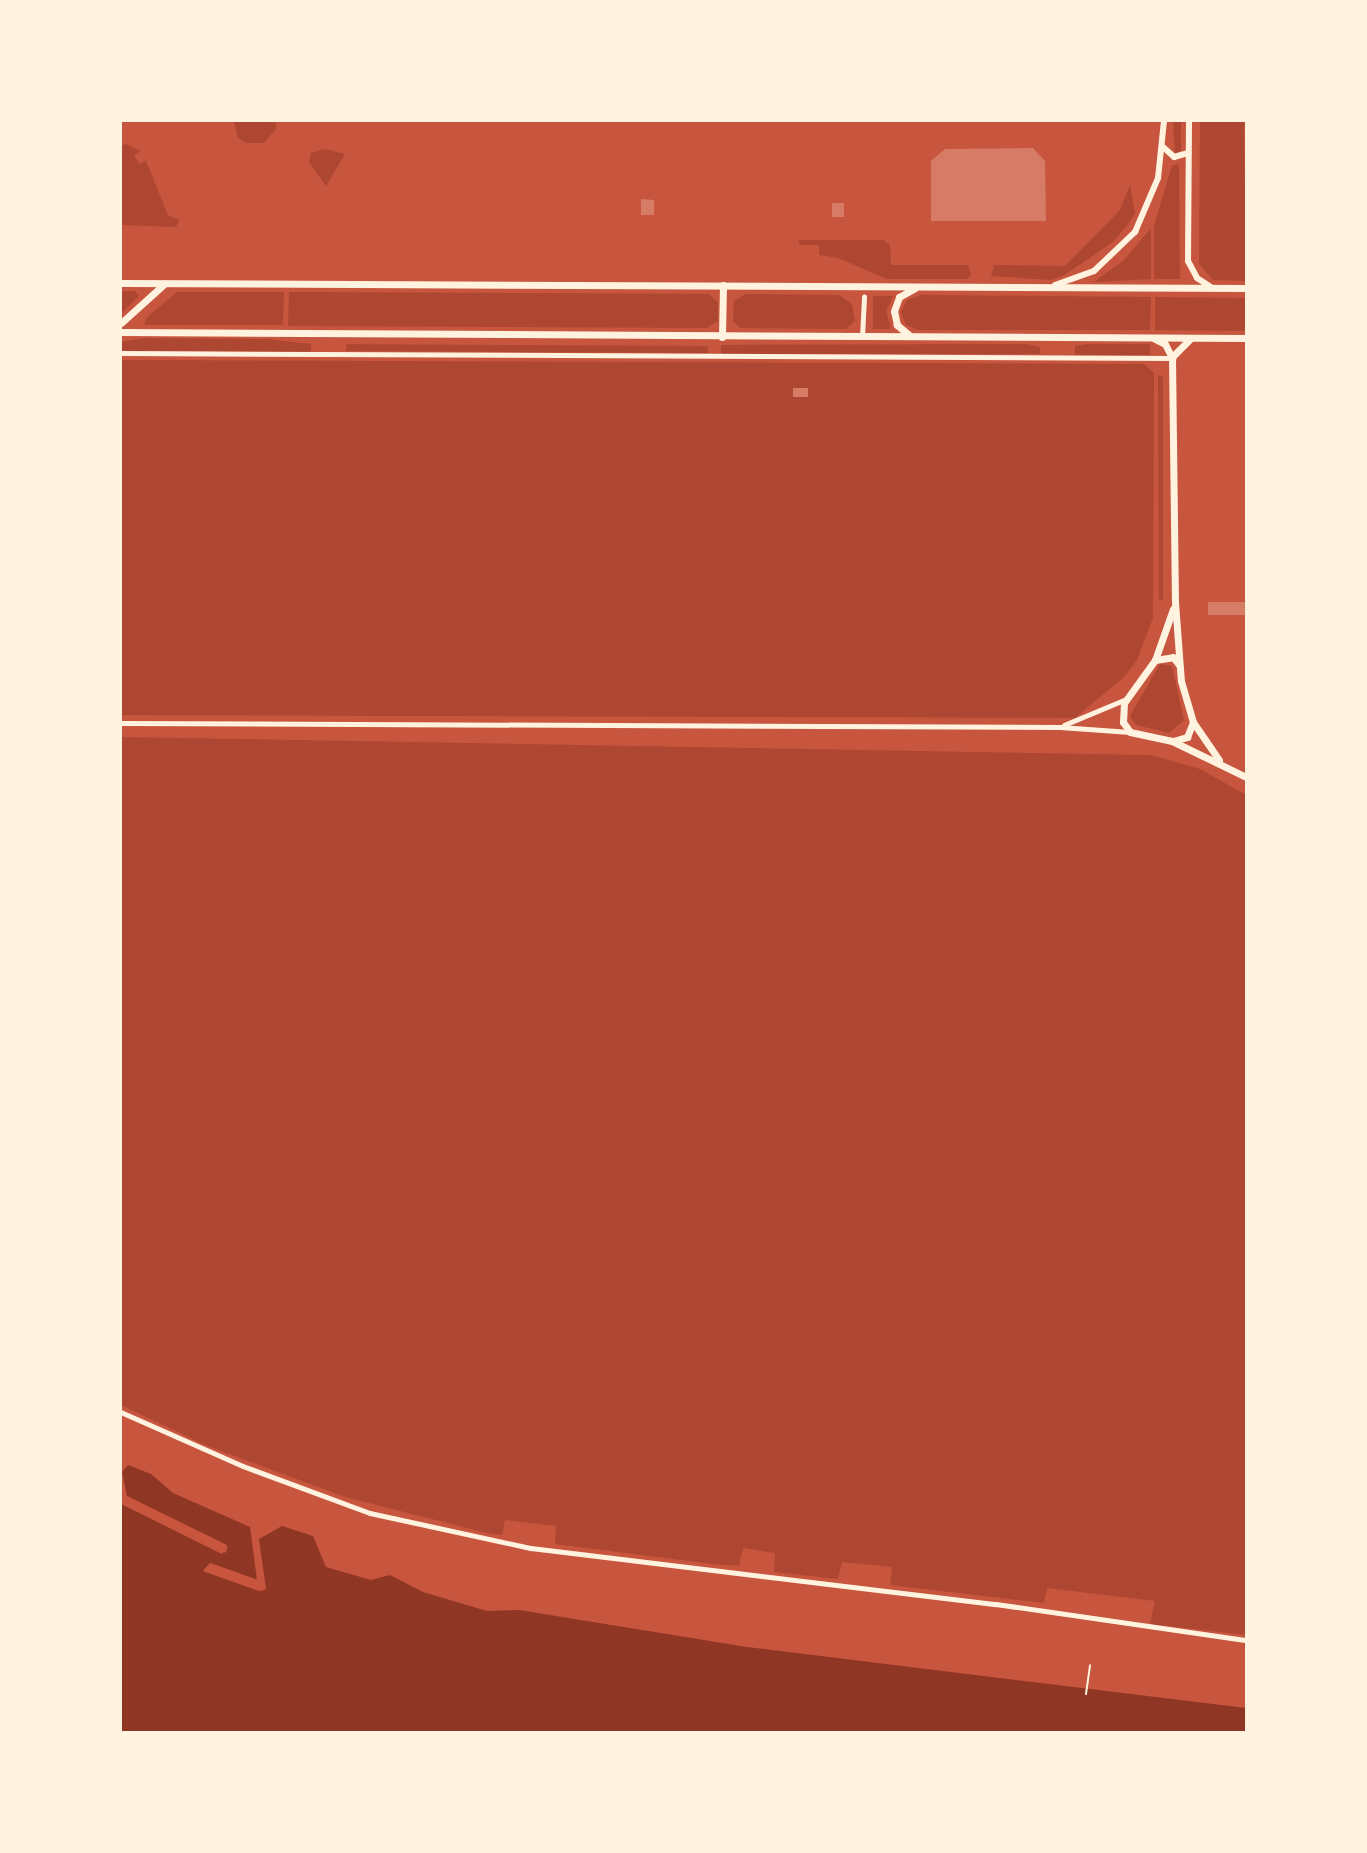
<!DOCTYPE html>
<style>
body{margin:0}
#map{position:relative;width:1367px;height:1853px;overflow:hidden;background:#c8553d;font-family:Literata,serif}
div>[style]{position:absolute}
.green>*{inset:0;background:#ae4732}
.water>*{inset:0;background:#8f3625}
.pier>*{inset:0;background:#c8553d}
.building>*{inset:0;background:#d67c66}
.path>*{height:2px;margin:-1px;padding:0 1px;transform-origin:1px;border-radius:1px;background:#fff3e0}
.minor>*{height:4.5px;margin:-2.25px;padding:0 2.25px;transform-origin:2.25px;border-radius:2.25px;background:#fff3e0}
.secondary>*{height:6px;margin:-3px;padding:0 3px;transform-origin:3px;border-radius:3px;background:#fff3e0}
.primary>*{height:7px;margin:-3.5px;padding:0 3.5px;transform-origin:3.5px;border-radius:3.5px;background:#fff3e0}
span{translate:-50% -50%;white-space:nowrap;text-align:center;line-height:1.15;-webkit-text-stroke:7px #fff3e0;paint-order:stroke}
.frame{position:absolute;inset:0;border:122px solid #fff3e0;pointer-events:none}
</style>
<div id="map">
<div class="green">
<div style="clip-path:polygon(234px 121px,276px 121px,276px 129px,264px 143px,246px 143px,238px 138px)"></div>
<div style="clip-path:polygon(1173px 121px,1181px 121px,1181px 150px,1175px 154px)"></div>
<div style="clip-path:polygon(1200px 121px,1244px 121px,1246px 281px,1213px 280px,1199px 264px)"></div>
<div style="clip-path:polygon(126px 144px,141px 151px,134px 155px,139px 164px,146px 161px,168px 215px,179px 220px,176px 227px,121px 225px,121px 146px)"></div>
<div style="clip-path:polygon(325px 149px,345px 154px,326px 186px,309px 162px,311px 153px)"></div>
<div style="clip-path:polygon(1179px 164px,1180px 279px,1154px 279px,1154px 225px,1172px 166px)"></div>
<div style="clip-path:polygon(1130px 185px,1135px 213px,1128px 224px,1113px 242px,1063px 276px,1050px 280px,991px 276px,994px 265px,1065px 266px,1120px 210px)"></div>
<div style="clip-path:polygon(1151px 228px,1151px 279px,1094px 282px,1124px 260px)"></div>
<div style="clip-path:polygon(799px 240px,884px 240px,890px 245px,891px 265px,968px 265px,971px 274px,968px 279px,887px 279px,838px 258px,819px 255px,819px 245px,799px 245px)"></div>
<div style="clip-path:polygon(121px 291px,135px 291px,139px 296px,121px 314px)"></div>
<div style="clip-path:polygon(177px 292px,284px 292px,283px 325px,144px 325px,146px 318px)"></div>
<div style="clip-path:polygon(289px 292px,709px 294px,718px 302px,718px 321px,707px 328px,288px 326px)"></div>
<div style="clip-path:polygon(746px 294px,839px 295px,852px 304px,855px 321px,846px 329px,740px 328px,733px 321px,734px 301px)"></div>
<div style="clip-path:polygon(921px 295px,1151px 297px,1150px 330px,918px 330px,906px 325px,901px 312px,907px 300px)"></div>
<div style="clip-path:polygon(873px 296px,893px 296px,886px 311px,891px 329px,873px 329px)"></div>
<div style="clip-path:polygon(1155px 297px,1246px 298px,1246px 331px,1155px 330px)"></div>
<div style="clip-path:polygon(144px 338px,267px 339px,311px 344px,311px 352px,121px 351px,121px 342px)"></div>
<div style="clip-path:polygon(346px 344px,708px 346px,708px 353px,346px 351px)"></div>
<div style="clip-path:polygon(1027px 344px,1040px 347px,1040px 354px,721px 354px,721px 345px)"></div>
<div style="clip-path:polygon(1087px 344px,1150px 344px,1150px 355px,1075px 355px,1075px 346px)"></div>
<div style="clip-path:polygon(121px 360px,1144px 364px,1154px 373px,1153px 618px,1137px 660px,1125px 676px,1075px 718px,121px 715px)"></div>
<div style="clip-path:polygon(1158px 375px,1163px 377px,1163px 600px,1159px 600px)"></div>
<div style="clip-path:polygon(1160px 664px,1172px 666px,1184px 720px,1169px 733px,1136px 725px,1130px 716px)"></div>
<div style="clip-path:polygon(121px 737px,1151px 755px,1200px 769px,1246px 795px,1246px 1635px,1150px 1624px,1155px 1601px,1047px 1588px,1044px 1603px,890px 1585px,892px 1567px,842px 1562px,838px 1579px,774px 1572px,775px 1553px,743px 1548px,739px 1566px,713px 1564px,555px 1544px,556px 1526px,505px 1520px,502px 1535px,487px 1533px,345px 1497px,205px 1445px,121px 1405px)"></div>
</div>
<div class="water">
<div style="clip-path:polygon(128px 1465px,151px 1474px,173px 1493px,250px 1527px,257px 1580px,210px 1563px,203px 1571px,262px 1591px,266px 1589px,259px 1539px,282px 1526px,313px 1536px,326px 1567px,371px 1580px,390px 1575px,423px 1592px,487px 1611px,519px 1610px,747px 1647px,1246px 1708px,1246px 1732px,121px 1732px,121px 1504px,222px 1554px,228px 1547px,127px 1496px,122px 1472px)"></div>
</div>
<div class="pier">
<div style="clip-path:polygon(127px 1496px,227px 1545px,226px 1553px,121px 1504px,223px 1551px,129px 1502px,124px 1497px)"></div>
<div style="clip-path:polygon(210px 1563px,261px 1581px,255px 1584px,207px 1569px,263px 1588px,262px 1583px,266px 1589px,259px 1591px,203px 1571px)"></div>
</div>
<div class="building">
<div style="clip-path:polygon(1033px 148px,1045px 161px,1046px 221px,931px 221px,931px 161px,945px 149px)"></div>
<div style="clip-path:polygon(641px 199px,654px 200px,654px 215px,641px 215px)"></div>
<div style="clip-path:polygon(832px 203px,844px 203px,844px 217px,832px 217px)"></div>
<div style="clip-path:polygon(793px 388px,808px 388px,808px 397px,793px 397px)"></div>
<div style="clip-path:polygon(1208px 602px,1246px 602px,1246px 615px,1208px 615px)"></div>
</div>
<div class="path">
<div style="left:1086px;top:1694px;width:29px;rotate:-82deg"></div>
</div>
<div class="minor">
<div style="left:862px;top:337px;width:40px;rotate:-87.1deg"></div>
<div style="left:121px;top:353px;width:1051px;rotate:0.27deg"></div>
<div style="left:121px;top:723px;width:939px;rotate:0.24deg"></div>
<div style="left:1060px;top:727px;width:70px;rotate:4.1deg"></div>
<div style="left:1064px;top:725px;width:65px;rotate:-22.6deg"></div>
<div style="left:121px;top:1412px;width:133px;rotate:23.9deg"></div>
<div style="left:243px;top:1466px;width:135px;rotate:20.3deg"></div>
<div style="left:370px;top:1513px;width:165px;rotate:12.3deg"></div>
<div style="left:531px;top:1548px;width:468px;rotate:6.9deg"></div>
<div style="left:996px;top:1604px;width:253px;rotate:8.2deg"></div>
</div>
<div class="secondary">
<div style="left:1189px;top:121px;width:140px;rotate:90.4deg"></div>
<div style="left:1188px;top:261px;width:19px;rotate:62deg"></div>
<div style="left:1197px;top:278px;width:17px;rotate:33deg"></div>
<div style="left:1163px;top:147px;width:15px;rotate:42deg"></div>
<div style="left:1174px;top:157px;width:15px;rotate:-16deg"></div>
<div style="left:1055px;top:285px;width:41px;rotate:-19.7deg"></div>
<div style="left:1094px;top:271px;width:57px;rotate:-43.6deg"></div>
<div style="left:1135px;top:232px;width:59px;rotate:-66.9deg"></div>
<div style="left:1158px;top:178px;width:57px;rotate:-84deg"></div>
</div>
<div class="primary">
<div style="left:121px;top:283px;width:1125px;rotate:0.25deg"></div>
<div style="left:121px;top:323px;width:58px;rotate:-42.2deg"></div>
<div style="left:121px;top:332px;width:1125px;rotate:0.31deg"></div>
<div style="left:909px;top:335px;width:16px;rotate:-140deg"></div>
<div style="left:897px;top:325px;width:14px;rotate:-102deg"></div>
<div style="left:894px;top:311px;width:15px;rotate:-70deg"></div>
<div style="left:899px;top:297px;width:18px;rotate:-29deg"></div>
<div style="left:722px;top:337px;width:52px;rotate:-88.9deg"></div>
<div style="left:1155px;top:339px;width:11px;rotate:27deg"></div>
<div style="left:1165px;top:344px;width:16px;rotate:63deg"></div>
<div style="left:1172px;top:358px;width:244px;rotate:89.3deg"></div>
<div style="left:1175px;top:602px;width:79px;rotate:85.7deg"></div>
<div style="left:1181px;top:681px;width:43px;rotate:73.7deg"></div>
<div style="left:1193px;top:722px;width:46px;rotate:55.6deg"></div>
<div style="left:1172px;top:357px;width:25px;rotate:-45deg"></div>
<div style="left:1173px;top:609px;width:54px;rotate:109.4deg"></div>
<div style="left:1155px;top:660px;width:53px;rotate:125.8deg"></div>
<div style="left:1124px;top:703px;width:19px;rotate:93deg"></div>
<div style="left:1123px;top:722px;width:12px;rotate:55deg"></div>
<div style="left:1130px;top:732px;width:43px;rotate:12.1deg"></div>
<div style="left:1172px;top:741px;width:82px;rotate:25.9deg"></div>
<div style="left:1155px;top:660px;width:18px;rotate:-9deg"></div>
<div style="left:1173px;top:657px;width:10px;rotate:53deg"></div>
<div style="left:1173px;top:741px;width:15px;rotate:-16deg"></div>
<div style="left:1187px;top:737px;width:16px;rotate:-68deg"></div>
</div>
<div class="frame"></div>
</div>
